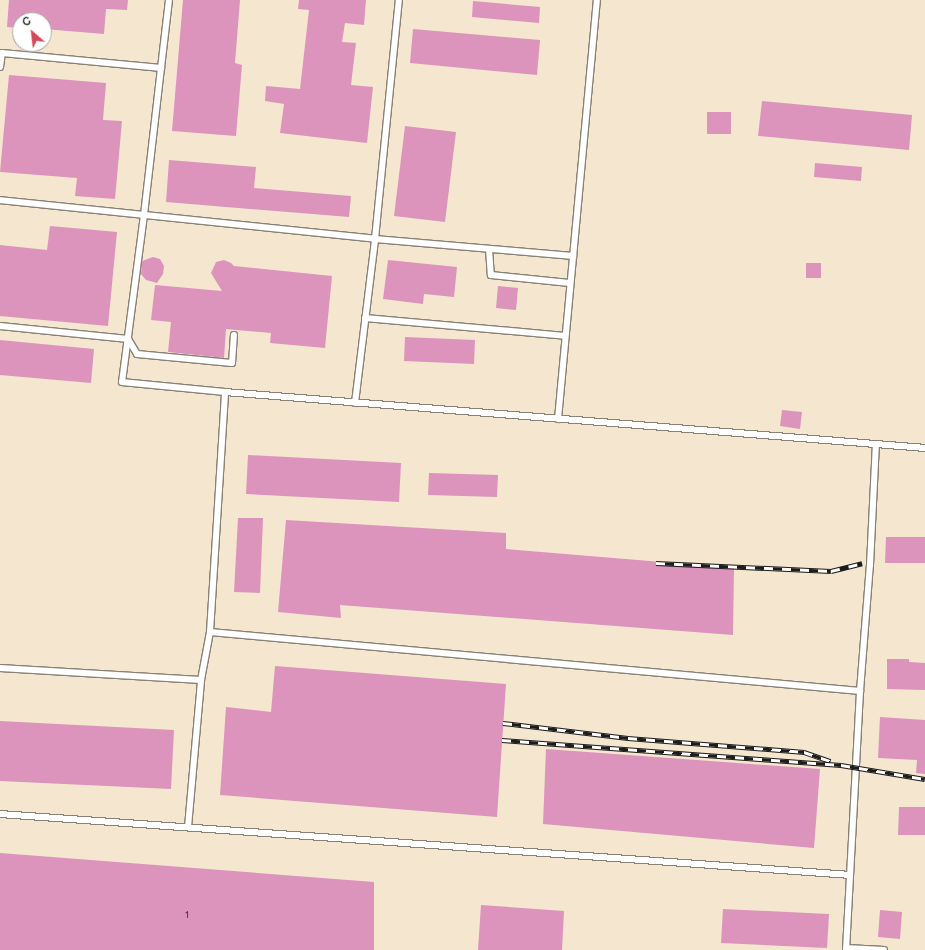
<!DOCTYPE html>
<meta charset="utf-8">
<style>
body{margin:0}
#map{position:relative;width:925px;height:950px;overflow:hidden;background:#f5e6cf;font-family:"Balsamiq Sans",sans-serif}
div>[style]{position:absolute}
.building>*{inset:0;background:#dc94bd}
.roads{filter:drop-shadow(1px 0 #888176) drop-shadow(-1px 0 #888176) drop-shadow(0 1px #888176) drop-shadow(0 -1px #888176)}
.lane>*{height:6px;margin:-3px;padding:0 3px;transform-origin:3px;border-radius:3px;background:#fff}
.rail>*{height:4.5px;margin-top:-2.25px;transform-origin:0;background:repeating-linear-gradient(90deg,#fff 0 9px,#1c1c1c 0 18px);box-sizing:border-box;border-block:1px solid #1c1c1c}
span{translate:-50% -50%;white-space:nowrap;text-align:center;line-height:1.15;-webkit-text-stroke:3px #fff;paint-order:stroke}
.number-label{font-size:10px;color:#4c3a44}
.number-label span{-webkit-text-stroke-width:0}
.north{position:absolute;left:12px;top:12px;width:40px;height:40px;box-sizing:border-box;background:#fff;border:1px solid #a4a4a4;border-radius:50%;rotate:332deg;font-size:11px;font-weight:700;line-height:16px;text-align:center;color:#1c1c1c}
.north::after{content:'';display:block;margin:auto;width:14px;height:18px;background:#d1495b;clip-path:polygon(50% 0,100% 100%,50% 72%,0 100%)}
</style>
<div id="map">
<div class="building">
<div style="clip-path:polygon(9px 0,128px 0,127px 10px,106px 9px,104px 34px,44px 29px,44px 20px,20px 20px,20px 28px,7px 27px)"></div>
<div style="clip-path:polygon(183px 0,240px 0,235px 63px,242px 65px,236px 136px,172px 131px)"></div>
<div style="clip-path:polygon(299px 0,366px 0,364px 25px,345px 23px,342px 42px,356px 43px,351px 85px,373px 87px,367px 143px,280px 133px,284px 104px,265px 101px,266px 86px,300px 89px,309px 10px,298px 9px)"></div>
<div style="clip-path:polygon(473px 1px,540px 7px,539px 23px,472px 17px)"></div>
<div style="clip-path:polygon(413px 29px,540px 40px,537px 75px,410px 63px)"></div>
<div style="clip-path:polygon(9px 75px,106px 83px,103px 120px,122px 121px,115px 199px,75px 196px,77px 178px,0 172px)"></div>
<div style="clip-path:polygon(762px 101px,912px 115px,909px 150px,758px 136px)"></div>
<div style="clip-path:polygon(707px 112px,731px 112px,731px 134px,707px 134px)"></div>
<div style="clip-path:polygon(405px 126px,456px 132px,445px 222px,394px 216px)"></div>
<div style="clip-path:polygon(169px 160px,256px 167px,254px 188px,351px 196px,349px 217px,166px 202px)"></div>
<div style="clip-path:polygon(815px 163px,862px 167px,861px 181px,814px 177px)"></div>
<div style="clip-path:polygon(50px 226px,117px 232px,108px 326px,0 316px,0 245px,47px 250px)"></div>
<div style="clip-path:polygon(153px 257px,160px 259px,164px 266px,163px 274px,157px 283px,146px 280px,141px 274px,142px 261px)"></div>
<div style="clip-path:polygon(224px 260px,231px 263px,234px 266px,332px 276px,325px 348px,270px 343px,271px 333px,226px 329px,224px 358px,168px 352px,171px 322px,151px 320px,155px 285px,222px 291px,211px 273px,216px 262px)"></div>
<div style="clip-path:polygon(388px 260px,457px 267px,454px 297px,424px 294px,423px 304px,383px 299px)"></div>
<div style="clip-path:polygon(806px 263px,821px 263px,821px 278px,806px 278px)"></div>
<div style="clip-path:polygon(498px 286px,518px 288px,516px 310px,496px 308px)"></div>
<div style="clip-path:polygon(405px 337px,475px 340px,474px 364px,404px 361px)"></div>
<div style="clip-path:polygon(0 340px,94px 349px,91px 383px,0 375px)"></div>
<div style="clip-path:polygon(782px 410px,802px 412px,800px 429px,780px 426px)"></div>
<div style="clip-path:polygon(248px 455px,401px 463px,399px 502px,246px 494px)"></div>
<div style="clip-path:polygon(429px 473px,498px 475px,497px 497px,428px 495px)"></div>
<div style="clip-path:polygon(238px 518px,263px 518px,260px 593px,234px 592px)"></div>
<div style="clip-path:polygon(286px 520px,506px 533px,506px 549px,734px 568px,733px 635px,340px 605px,341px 618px,278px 612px)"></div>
<div style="clip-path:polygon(886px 537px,925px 537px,925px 563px,885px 563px)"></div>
<div style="clip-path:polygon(887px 659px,909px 659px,909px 662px,925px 663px,925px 690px,887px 689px)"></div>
<div style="clip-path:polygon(275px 666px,506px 684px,497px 817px,220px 795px,226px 707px,271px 712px)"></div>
<div style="clip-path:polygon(880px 717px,925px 720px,925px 774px,916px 773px,917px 760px,878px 758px)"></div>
<div style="clip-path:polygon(0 721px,174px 730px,171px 789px,0 781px)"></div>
<div style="clip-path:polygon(546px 749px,820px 769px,814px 848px,543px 824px)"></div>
<div style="clip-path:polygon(899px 807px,925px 807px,925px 835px,898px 835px)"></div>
<div style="clip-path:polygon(0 853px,374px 882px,374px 950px,0 950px)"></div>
<div style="clip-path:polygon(481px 905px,564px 911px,562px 950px,478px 950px)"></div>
<div style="clip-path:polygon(723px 909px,829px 914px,827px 948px,721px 943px)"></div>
<div style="clip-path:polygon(880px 910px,902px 912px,900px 939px,878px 937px)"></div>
</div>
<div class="roads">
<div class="lane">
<div style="left:0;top:67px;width:14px;rotate:-82deg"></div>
<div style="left:2px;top:53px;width:160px;rotate:5.4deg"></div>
<div style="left:161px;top:68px;width:148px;rotate:96.6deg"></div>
<div style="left:144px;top:215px;width:168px;rotate:97.5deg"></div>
<div style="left:122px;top:382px;width:103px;rotate:5.5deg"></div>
<div style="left:161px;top:68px;width:68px;rotate:-83.3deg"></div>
<div style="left:0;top:200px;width:377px;rotate:5.9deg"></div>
<div style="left:375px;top:239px;width:240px;rotate:-84.3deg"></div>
<div style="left:489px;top:249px;width:26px;rotate:86deg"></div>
<div style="left:491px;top:275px;width:79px;rotate:5.8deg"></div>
<div style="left:365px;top:318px;width:201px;rotate:5.1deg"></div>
<div style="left:0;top:326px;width:129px;rotate:5.8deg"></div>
<div style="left:128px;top:339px;width:17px;rotate:59deg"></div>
<div style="left:137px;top:354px;width:95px;rotate:5.4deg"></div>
<div style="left:232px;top:363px;width:28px;rotate:-86deg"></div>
<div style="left:355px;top:403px;width:165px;rotate:-83deg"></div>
<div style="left:375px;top:239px;width:199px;rotate:4.9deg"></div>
<div style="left:558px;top:419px;width:421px;rotate:-84.7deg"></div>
<div style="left:210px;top:632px;width:653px;rotate:5.19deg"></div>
<div style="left:0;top:668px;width:201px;rotate:3.4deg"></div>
<div style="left:0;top:814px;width:852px;rotate:4.1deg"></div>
<div style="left:188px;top:827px;width:148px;rotate:-84.9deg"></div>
<div style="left:201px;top:680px;width:49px;rotate:-79.4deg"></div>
<div style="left:210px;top:632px;width:240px;rotate:-86.4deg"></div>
<div style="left:225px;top:392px;width:702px;rotate:4.57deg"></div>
<div style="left:846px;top:948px;width:38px;rotate:3deg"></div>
<div style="left:846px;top:950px;width:259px;rotate:-86.9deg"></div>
<div style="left:860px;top:691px;width:126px;rotate:-85.5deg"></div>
<div style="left:870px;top:565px;width:121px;rotate:-87.2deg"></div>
</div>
</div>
<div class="rail">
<div style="left:656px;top:563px;width:175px;rotate:2.6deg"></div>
<div style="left:831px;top:571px;width:32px;rotate:-14deg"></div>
<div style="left:503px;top:723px;width:126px;rotate:6.8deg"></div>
<div style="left:628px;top:738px;width:177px;rotate:4.5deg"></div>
<div style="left:804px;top:752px;width:28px;rotate:19deg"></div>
<div style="left:502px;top:740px;width:340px;rotate:4.2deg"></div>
<div style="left:841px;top:765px;width:85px;rotate:9.5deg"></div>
</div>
<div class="number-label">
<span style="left:187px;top:916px">1</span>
</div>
<div class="north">С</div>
</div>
